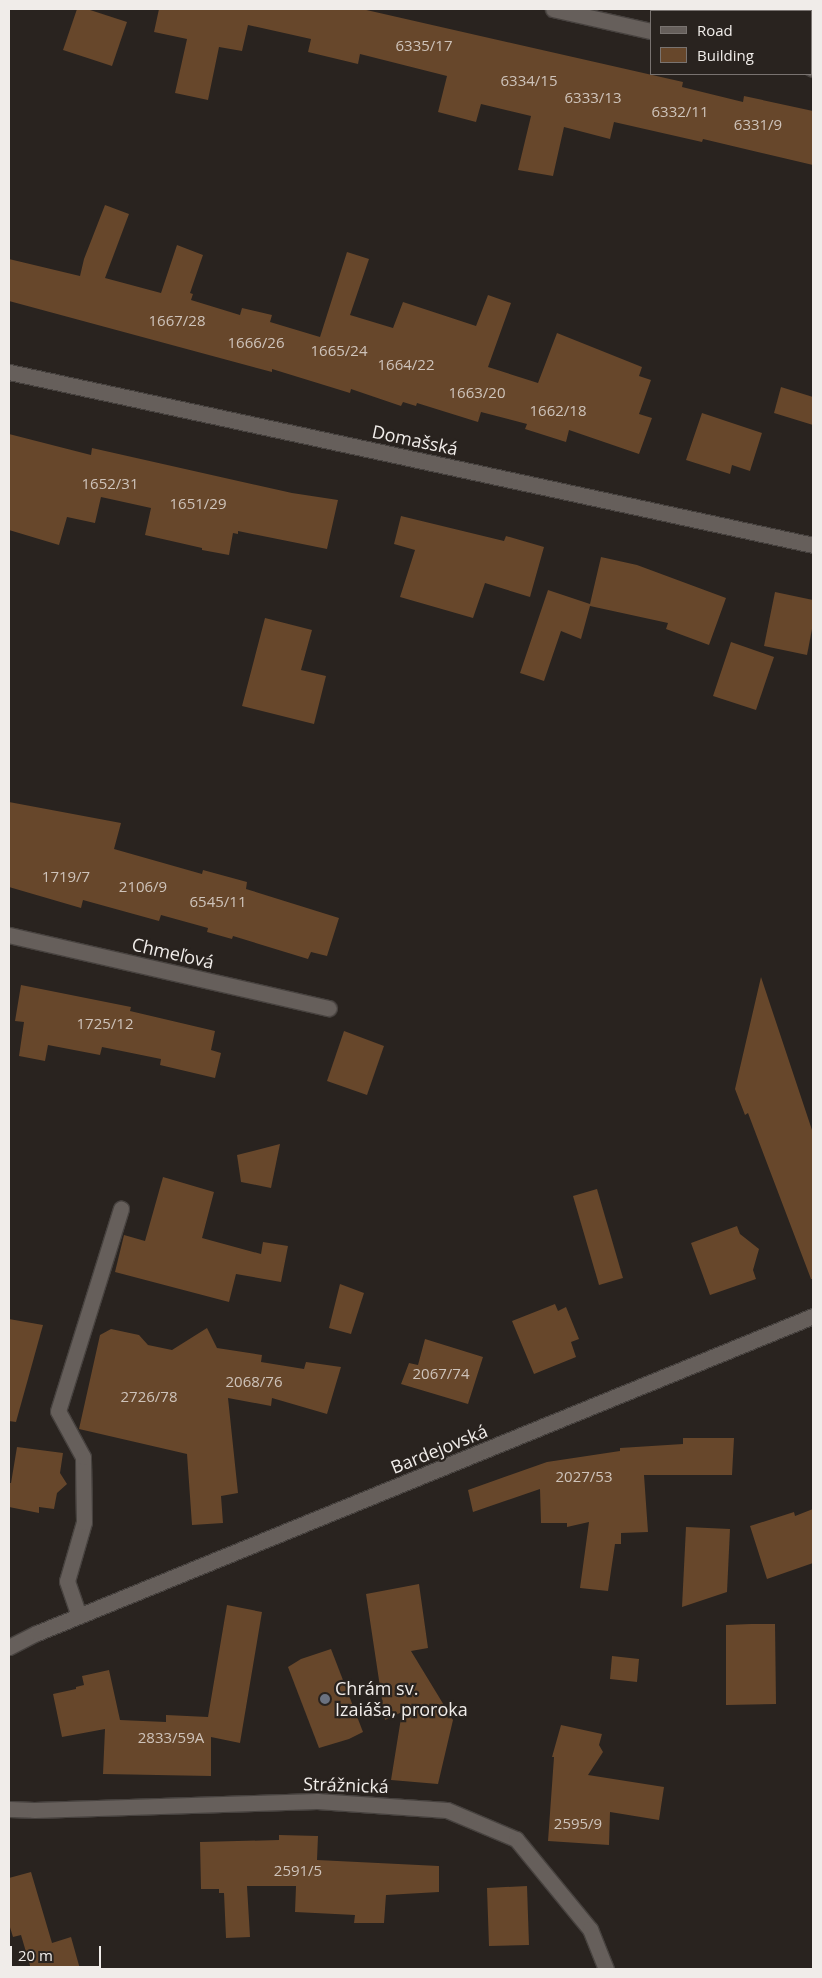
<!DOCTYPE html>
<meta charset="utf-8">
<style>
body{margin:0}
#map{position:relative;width:822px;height:1978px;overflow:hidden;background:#29231f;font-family:"Open Sans",sans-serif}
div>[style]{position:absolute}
.building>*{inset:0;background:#67472b}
.roads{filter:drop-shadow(1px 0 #47423f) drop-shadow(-1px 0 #47423f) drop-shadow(0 1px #47423f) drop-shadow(0 -1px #47423f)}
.street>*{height:15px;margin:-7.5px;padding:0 7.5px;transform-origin:7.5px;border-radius:7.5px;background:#665f5b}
.dots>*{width:14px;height:14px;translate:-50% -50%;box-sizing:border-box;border:2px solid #29231f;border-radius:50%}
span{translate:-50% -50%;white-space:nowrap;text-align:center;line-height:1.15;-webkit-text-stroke:4.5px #29231f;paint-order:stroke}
.number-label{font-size:15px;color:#cec3ba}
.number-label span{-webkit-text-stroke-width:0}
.street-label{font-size:18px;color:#f0ece9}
.poi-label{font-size:18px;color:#f0ece9}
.left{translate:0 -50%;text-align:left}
.frame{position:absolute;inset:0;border:10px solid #f0ece9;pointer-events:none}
.legend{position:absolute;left:650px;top:10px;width:162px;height:65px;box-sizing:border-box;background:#29231f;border:1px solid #797370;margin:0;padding:6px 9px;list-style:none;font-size:15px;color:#f0ece9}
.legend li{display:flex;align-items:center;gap:10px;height:25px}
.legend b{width:25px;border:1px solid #797370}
.scale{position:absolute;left:10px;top:1946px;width:91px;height:22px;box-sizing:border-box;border:2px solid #f0ece9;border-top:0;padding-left:6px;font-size:15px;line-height:18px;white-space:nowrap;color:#f0ece9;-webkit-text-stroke:4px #29231f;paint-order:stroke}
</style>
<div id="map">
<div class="building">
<div style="clip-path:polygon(77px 9px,87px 9px,127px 22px,112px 66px,63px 50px)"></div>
<div style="clip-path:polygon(159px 9px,362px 9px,683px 82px,682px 87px,743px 102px,744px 96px,813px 111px,813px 165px,703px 139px,702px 142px,614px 122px,610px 139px,564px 127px,553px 176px,518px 170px,531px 116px,481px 104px,476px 122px,438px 112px,447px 76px,360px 54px,358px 64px,308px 52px,311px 39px,248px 25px,242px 51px,219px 47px,208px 100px,175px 93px,187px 39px,154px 32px)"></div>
<div style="clip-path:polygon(105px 205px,129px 214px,105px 278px,161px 293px,177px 245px,203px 255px,190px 293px,193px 294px,191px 300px,240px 315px,242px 308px,272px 315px,270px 322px,320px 337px,347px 252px,369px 259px,350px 315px,393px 328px,403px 302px,476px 326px,488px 295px,511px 303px,488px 367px,538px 383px,557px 333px,642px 367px,639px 376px,651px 380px,639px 414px,652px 418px,639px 454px,569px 430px,566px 442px,525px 429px,527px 424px,481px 412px,478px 422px,417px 403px,416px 406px,403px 402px,401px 406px,351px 389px,350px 393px,272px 369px,272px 372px,9px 301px,9px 259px,80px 276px,84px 259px)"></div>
<div style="clip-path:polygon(781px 387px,813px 397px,813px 425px,774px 413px)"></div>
<div style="clip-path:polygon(702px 413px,762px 433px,750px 471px,732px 465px,730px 474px,686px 460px)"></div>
<div style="clip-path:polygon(9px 434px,91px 455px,92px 448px,292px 493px,338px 500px,327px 549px,238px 531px,238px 534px,233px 533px,229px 555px,202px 550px,202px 548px,145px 535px,151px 508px,101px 497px,95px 523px,67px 517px,59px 545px,9px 530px)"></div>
<div style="clip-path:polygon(401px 516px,504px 541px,506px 536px,544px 547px,530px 597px,485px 583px,473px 618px,400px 597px,415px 550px,394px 544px)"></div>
<div style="clip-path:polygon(601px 557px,637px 565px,726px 598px,709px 645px,666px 629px,668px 623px,590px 606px,581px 639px,561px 631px,544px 681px,520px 673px,548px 590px,590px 604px)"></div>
<div style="clip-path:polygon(775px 592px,813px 600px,813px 624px,807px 655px,764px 646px)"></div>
<div style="clip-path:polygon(265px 618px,312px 630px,301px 670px,326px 676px,314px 724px,242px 706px)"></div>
<div style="clip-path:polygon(731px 642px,774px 657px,756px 710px,713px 696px)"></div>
<div style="clip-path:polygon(9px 802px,121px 823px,114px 849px,202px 874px,203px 870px,247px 882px,246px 889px,339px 918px,327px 956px,311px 952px,308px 959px,233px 936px,232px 939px,207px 932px,208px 928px,161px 915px,159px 921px,83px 900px,81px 908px,9px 887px)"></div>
<div style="clip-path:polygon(761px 977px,813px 1133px,813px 1279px,811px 1279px,748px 1113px,745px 1115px,735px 1089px)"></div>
<div style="clip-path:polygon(21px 985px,131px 1007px,130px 1011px,215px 1031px,211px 1050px,221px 1053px,215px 1078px,160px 1065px,161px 1059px,102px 1047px,100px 1055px,48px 1045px,45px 1061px,19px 1056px,24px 1022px,15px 1021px)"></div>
<div style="clip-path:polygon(344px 1031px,384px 1046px,367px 1095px,327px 1081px)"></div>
<div style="clip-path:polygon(280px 1144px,271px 1188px,241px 1182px,237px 1155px)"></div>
<div style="clip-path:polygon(163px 1177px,214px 1192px,202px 1238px,261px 1254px,263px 1242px,288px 1246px,281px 1282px,236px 1274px,229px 1302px,115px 1272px,124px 1235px,145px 1241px)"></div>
<div style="clip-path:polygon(597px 1189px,623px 1278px,599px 1285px,573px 1196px)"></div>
<div style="clip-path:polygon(737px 1226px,740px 1234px,759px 1249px,753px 1270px,756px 1279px,710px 1295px,691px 1243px)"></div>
<div style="clip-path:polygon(340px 1284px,364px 1293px,351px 1334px,329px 1328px)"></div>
<div style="clip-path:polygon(555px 1304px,558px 1311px,566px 1307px,579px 1339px,571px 1342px,576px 1357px,534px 1374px,512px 1321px)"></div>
<div style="clip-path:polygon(9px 1319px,43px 1325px,16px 1422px,9px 1421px)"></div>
<div style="clip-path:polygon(207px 1328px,217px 1348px,262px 1355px,261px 1362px,304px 1369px,306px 1362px,341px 1367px,327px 1414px,272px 1398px,271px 1406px,228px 1398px,238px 1493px,221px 1496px,223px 1523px,192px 1525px,187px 1454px,79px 1429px,100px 1335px,111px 1329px,139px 1335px,148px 1345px,172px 1350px)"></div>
<div style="clip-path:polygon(425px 1339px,483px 1357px,468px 1404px,401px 1384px,409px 1363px,418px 1365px)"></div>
<div style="clip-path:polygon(683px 1438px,734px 1438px,732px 1475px,644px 1475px,648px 1532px,621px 1533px,621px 1544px,615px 1544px,608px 1591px,580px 1588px,589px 1522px,567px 1527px,567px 1523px,541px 1523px,540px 1489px,473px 1512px,468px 1490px,547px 1462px,620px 1451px,620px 1448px,683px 1444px)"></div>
<div style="clip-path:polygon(17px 1447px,63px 1453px,60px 1473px,67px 1484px,57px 1493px,54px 1509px,39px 1507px,39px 1513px,9px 1507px,9px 1483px,11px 1483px)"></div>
<div style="clip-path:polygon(813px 1509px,813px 1563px,767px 1579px,750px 1526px,794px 1512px,795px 1516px)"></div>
<div style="clip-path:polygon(686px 1527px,730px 1529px,727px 1592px,682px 1607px)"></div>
<div style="clip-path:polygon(419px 1584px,428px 1648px,411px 1651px,453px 1720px,438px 1784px,391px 1780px,402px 1712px,385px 1720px,366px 1594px)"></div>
<div style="clip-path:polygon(227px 1605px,262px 1612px,240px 1743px,211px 1737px,211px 1776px,103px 1774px,105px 1729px,62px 1737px,53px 1694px,76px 1689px,76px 1687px,84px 1685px,82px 1676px,109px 1670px,120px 1720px,166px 1722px,166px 1715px,208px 1717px)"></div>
<div style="clip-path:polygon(751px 1624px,775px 1624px,776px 1704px,726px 1705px,726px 1625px)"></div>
<div style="clip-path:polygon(331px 1649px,363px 1732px,349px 1739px,319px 1748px,288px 1667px,301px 1659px)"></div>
<div style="clip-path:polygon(612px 1656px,639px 1659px,637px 1682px,610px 1679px)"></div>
<div style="clip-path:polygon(561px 1725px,602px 1734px,599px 1745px,603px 1752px,588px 1775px,664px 1787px,659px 1820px,610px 1812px,609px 1845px,548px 1841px,554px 1757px,552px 1757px)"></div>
<div style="clip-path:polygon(279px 1835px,318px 1836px,317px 1860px,439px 1866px,439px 1892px,386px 1895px,384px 1923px,354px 1923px,355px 1915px,295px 1912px,296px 1886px,247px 1886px,250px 1937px,226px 1938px,224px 1893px,219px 1893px,219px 1889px,201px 1889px,200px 1842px,279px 1840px)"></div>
<div style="clip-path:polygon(31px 1872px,52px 1943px,71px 1937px,80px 1969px,31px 1969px,21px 1935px,13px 1937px,9px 1924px,9px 1878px)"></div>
<div style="clip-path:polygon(527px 1886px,529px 1945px,489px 1946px,487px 1888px)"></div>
</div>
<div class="roads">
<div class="street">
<div style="left:553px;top:9px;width:100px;rotate:12.7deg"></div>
<div style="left:811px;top:68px;width:2px;rotate:27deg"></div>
<div style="left:9px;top:372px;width:822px;rotate:12.14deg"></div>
<div style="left:9px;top:935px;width:328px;rotate:12.9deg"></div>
<div style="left:79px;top:1616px;width:37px;rotate:-109deg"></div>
<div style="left:67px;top:1581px;width:61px;rotate:-73.9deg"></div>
<div style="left:84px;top:1522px;width:65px;rotate:-90.9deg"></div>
<div style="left:83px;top:1457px;width:52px;rotate:-118.5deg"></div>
<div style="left:58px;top:1411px;width:212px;rotate:-72.7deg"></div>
<div style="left:9px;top:1647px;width:31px;rotate:-27deg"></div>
<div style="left:37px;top:1633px;width:838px;rotate:-22.22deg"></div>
<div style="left:9px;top:1809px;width:25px;rotate:2deg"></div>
<div style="left:34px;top:1810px;width:283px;rotate:-1.8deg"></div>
<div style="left:317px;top:1801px;width:130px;rotate:4deg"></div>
<div style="left:447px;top:1810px;width:75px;rotate:22.8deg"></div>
<div style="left:516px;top:1839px;width:117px;rotate:50.6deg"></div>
<div style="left:590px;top:1929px;width:43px;rotate:68.2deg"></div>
</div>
</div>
<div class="dots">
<div style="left:325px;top:1699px;background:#6b7280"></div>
</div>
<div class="number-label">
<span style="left:424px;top:46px">6335/17</span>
<span style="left:529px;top:81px">6334/15</span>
<span style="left:593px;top:98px">6333/13</span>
<span style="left:680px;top:112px">6332/11</span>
<span style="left:758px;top:125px">6331/9</span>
<span style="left:177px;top:321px">1667/28</span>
<span style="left:256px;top:343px">1666/26</span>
<span style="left:339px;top:351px">1665/24</span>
<span style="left:406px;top:365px">1664/22</span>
<span style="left:477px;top:393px">1663/20</span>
<span style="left:558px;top:411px">1662/18</span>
<span style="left:110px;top:484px">1652/31</span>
<span style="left:198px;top:504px">1651/29</span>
<span style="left:66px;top:877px">1719/7</span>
<span style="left:143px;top:887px">2106/9</span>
<span style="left:218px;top:902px">6545/11</span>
<span style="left:105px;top:1024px">1725/12</span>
<span style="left:441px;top:1374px">2067/74</span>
<span style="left:254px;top:1382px">2068/76</span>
<span style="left:149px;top:1397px">2726/78</span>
<span style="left:584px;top:1477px">2027/53</span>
<span style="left:171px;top:1738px">2833/59A</span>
<span style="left:578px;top:1824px">2595/9</span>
<span style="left:298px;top:1871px">2591/5</span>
</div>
<div class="street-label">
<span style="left:415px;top:440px;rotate:12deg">Domašská</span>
<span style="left:173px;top:953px;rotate:13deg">Chmeľová</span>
<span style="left:439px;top:1449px;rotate:-22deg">Bardejovská</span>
<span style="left:346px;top:1785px;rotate:2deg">Strážnická</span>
</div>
<div class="poi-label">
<span class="left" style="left:335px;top:1699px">Chrám sv.<br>Izaiáša, proroka</span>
</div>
<div class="frame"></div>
<ul class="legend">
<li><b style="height:6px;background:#665f5b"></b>Road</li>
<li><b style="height:14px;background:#67472b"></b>Building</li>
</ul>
<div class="scale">20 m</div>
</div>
